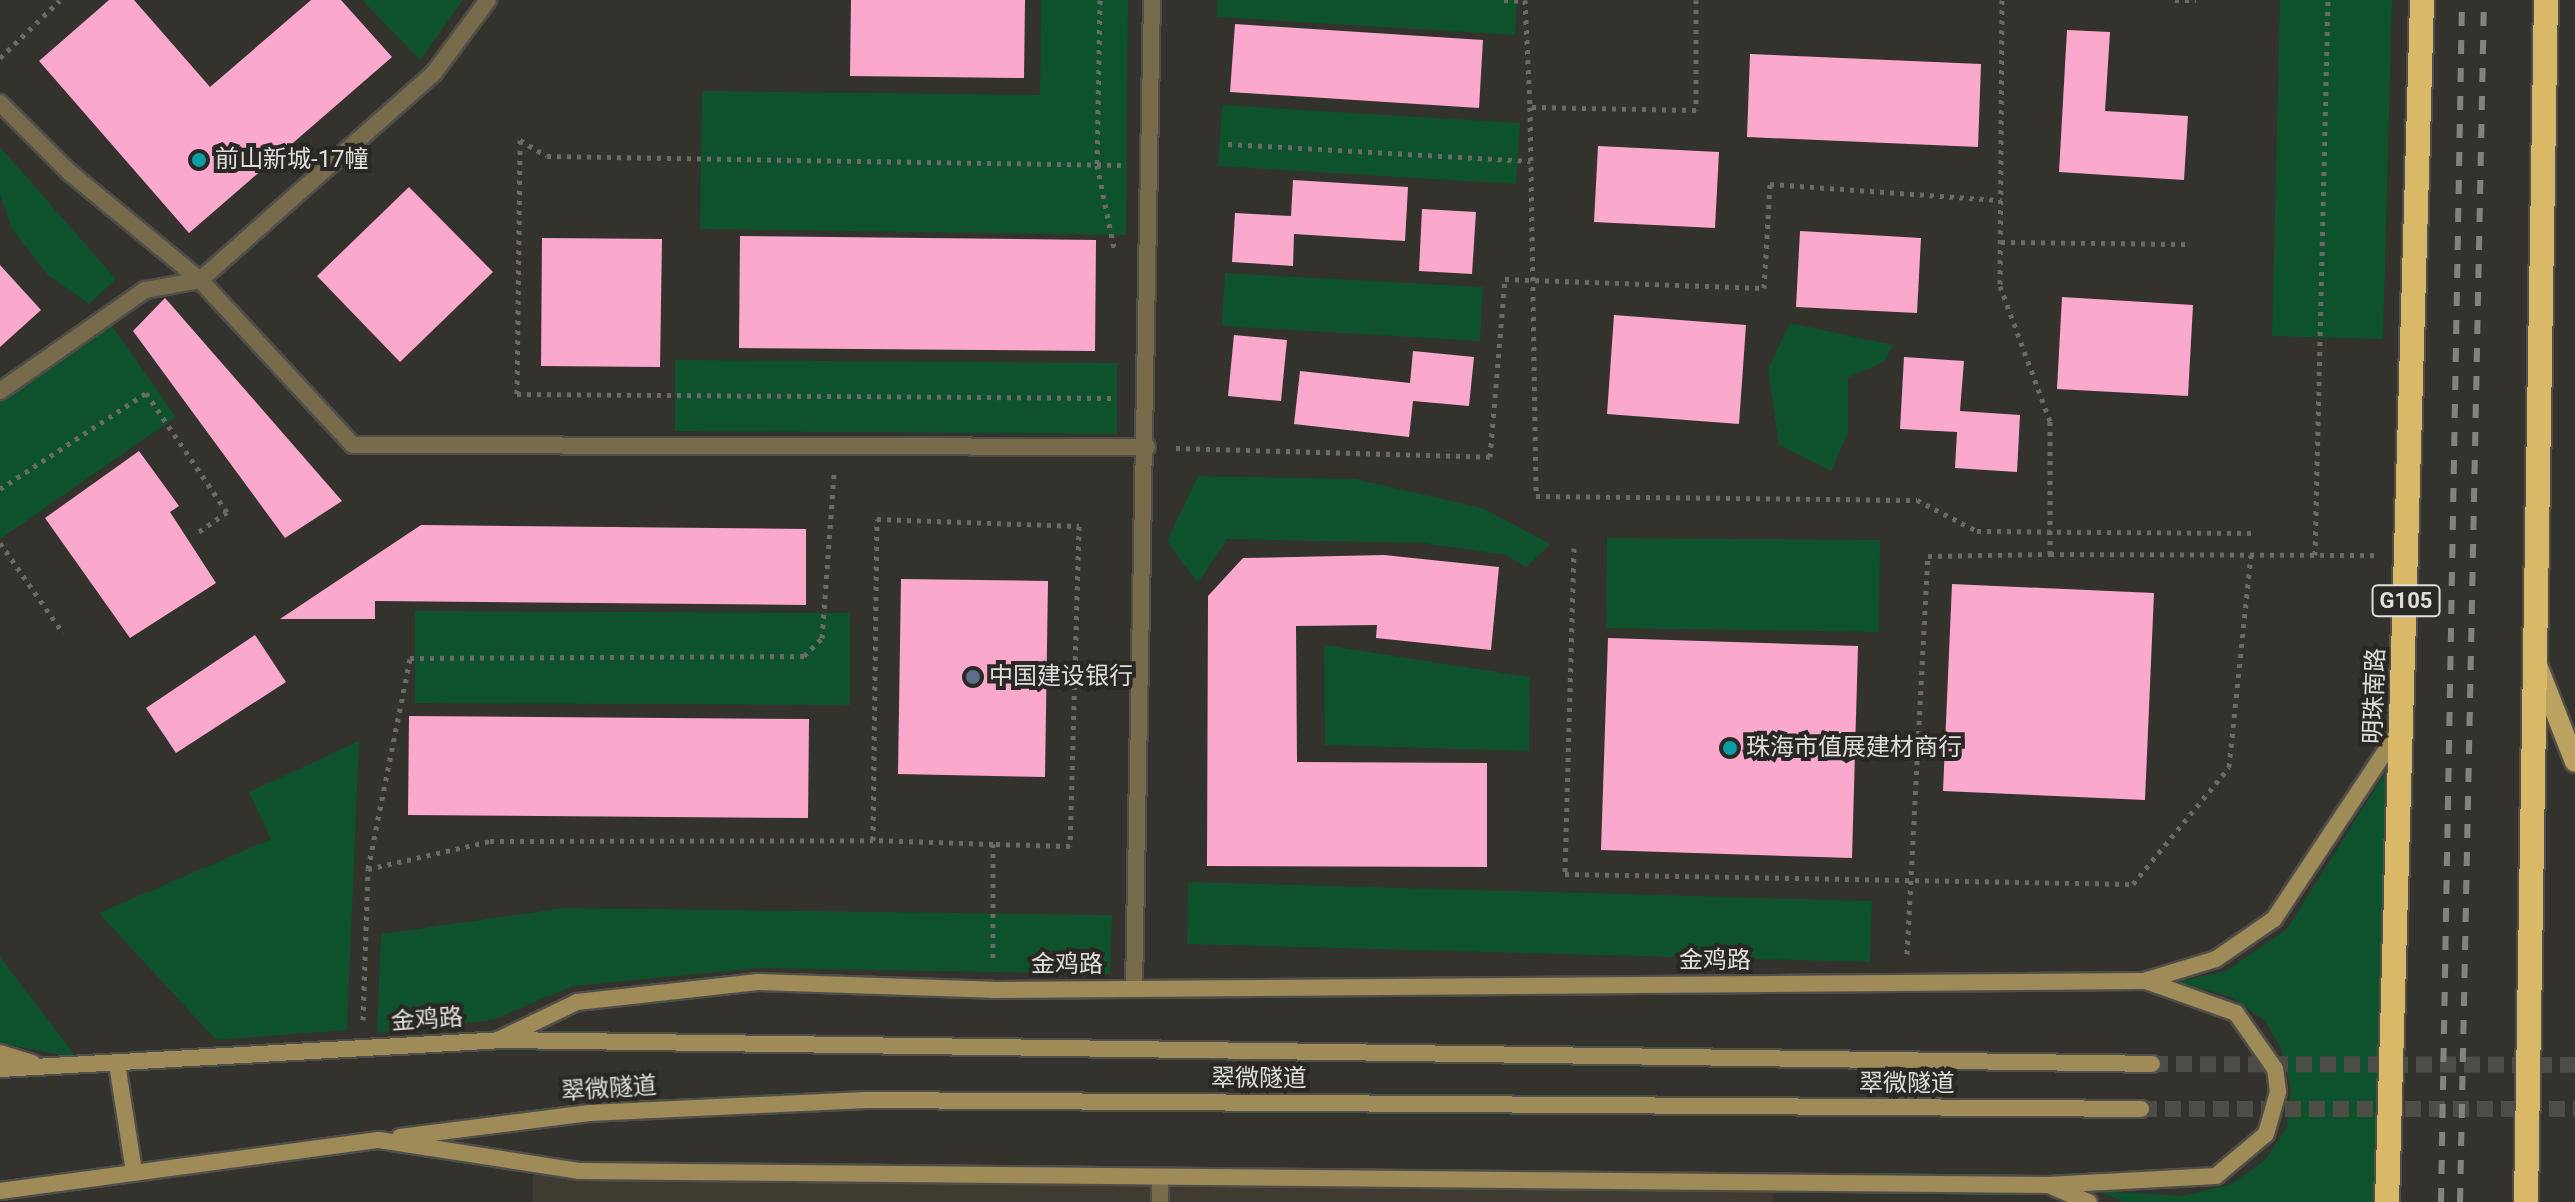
<!DOCTYPE html>
<meta charset="utf-8">
<style>
body{margin:0}
#map{position:relative;width:2575px;height:1202px;overflow:hidden;background:#34322d;font-family:Roboto,"Noto Sans SC",sans-serif}
div>[style]{position:absolute}
.built>*{inset:0;background:#403b31}
.green>*{inset:0;background:#0d522c}
.building>*{inset:0;background:#fba8cd}
.secondary-tunnel>*{height:16px;margin-top:-8px;transform-origin:0;background:repeating-linear-gradient(90deg,#4e4c47 0 16px,transparent 0 24px)}
.path>*{height:5px;margin-top:-2.5px;transform-origin:0;background:repeating-linear-gradient(90deg,#6c6a66 0 4px,transparent 0 10px)}
.roads{filter:drop-shadow(2px 0 #504e49) drop-shadow(-2px 0 #504e49) drop-shadow(0 2px #504e49) drop-shadow(0 -2px #504e49)}
.lane>*{height:16px;margin:-8px;padding:0 8px;transform-origin:8px;border-radius:8px;background:#786b4c}
.street>*{height:16px;margin:-8px;padding:0 8px;transform-origin:8px;border-radius:8px;background:#786b4c}
.secondary>*{height:16px;margin:-8px;padding:0 8px;transform-origin:8px;border-radius:8px;background:#9f8b58}
.primary>*{height:20px;margin:-10px;padding:0 10px;transform-origin:10px;border-radius:10px;background:#bda361}
.highway>*{height:24px;margin:-12px;padding:0 12px;transform-origin:12px;border-radius:12px;background:#d9b968}
.rail>*{height:6px;margin-top:-3px;transform-origin:0;background:repeating-linear-gradient(90deg,#84827e 0 14px,transparent 0 28px)}
.dots>*{width:22px;height:22px;translate:-50% -50%;box-sizing:border-box;border:4px solid #2a2824;border-radius:50%}
span{translate:-50% -50%;white-space:nowrap;text-align:center;line-height:1.15;-webkit-text-stroke:8px #2a2824;paint-order:stroke}
.shield-label span{padding:2px 6px;background:#2a2824;border:2px solid;border-radius:6px;-webkit-text-stroke-width:0}
.shield-label{font-size:22px;color:#e0dedc;font-weight:700}
.poi-label{font-size:24px;color:#e0dedc}
.left{translate:0 -50%;text-align:left}
.street-label{font-size:24px;color:#e0dedc}
</style>
<div id="map">
<div class="built">
<div style="clip-path:polygon(533px 1173px,1156px 1186px,1157px 1202px,533px 1202px)"></div>
<div style="clip-path:polygon(1163px 1184px,1774px 1187px,1773px 1202px,1163px 1202px)"></div>
</div>
<div class="green">
<div style="clip-path:polygon(362px 0,463px 0,420px 60px)"></div>
<div style="clip-path:polygon(1041px 0,1128px 0,1126px 235px,700px 229px,702px 91px,1040px 95px)"></div>
<div style="clip-path:polygon(1218px 0,1517px 0,1515px 35px,1217px 17px)"></div>
<div style="clip-path:polygon(2280px 0,2392px 0,2383px 339px,2272px 336px)"></div>
<div style="clip-path:polygon(1222px 105px,1520px 123px,1516px 184px,1218px 166px)"></div>
<div style="clip-path:polygon(0 147px,116px 279px,89px 304px,48px 275px,12px 229px,0 195px)"></div>
<div style="clip-path:polygon(1225px 273px,1483px 287px,1480px 341px,1222px 326px)"></div>
<div style="clip-path:polygon(1790px 323px,1893px 345px,1885px 361px,1848px 378px,1848px 433px,1831px 471px,1779px 445px,1768px 369px)"></div>
<div style="clip-path:polygon(111px 325px,176px 417px,0 539px,0 403px)"></div>
<div style="clip-path:polygon(675px 360px,1117px 363px,1117px 434px,675px 431px)"></div>
<div style="clip-path:polygon(1198px 476px,1355px 479px,1482px 508px,1551px 544px,1526px 567px,1506px 555px,1423px 543px,1227px 539px,1198px 583px,1167px 541px)"></div>
<div style="clip-path:polygon(1607px 538px,1880px 540px,1879px 632px,1606px 628px)"></div>
<div style="clip-path:polygon(415px 611px,850px 613px,850px 705px,415px 703px)"></div>
<div style="clip-path:polygon(1324px 645px,1530px 677px,1529px 751px,1325px 745px)"></div>
<div style="clip-path:polygon(359px 741px,347px 1030px,216px 1040px,99px 913px,271px 839px,249px 792px)"></div>
<div style="clip-path:polygon(2393px 760px,2377px 1202px,2126px 1202px,2097px 1191px,2183px 1196px,2231px 1184px,2264px 1161px,2286px 1129px,2291px 1088px,2280px 1046px,2265px 1021px,2232px 997px,2176px 982px,2226px 971px,2287px 929px)"></div>
<div style="clip-path:polygon(1188px 882px,1872px 901px,1870px 962px,1187px 944px)"></div>
<div style="clip-path:polygon(564px 908px,1112px 915px,1110px 974px,759px 968px,573px 986px,492px 1020px,377px 1033px,381px 934px)"></div>
<div style="clip-path:polygon(0 957px,77px 1058px,0 1043px)"></div>
</div>
<div class="building">
<div style="clip-path:polygon(109px 0,134px 0,210px 87px,311px 0,341px 0,392px 57px,189px 233px,39px 61px)"></div>
<div style="clip-path:polygon(851px 0,1025px 0,1024px 78px,850px 76px)"></div>
<div style="clip-path:polygon(1235px 24px,1483px 40px,1479px 108px,1230px 92px)"></div>
<div style="clip-path:polygon(2067px 30px,2110px 32px,2105px 111px,2188px 116px,2184px 180px,2059px 172px)"></div>
<div style="clip-path:polygon(1750px 54px,1981px 64px,1978px 147px,1747px 137px)"></div>
<div style="clip-path:polygon(1598px 146px,1719px 152px,1715px 228px,1594px 222px)"></div>
<div style="clip-path:polygon(1293px 180px,1408px 187px,1405px 241px,1294px 234px,1293px 266px,1232px 262px,1235px 213px,1291px 216px)"></div>
<div style="clip-path:polygon(409px 187px,493px 272px,400px 362px,317px 276px)"></div>
<div style="clip-path:polygon(1422px 209px,1476px 212px,1472px 274px,1419px 271px)"></div>
<div style="clip-path:polygon(1800px 231px,1921px 238px,1917px 313px,1796px 307px)"></div>
<div style="clip-path:polygon(740px 236px,1096px 240px,1095px 351px,739px 348px)"></div>
<div style="clip-path:polygon(542px 238px,662px 239px,660px 367px,541px 366px)"></div>
<div style="clip-path:polygon(0 265px,41px 310px,0 347px)"></div>
<div style="clip-path:polygon(2062px 297px,2193px 305px,2188px 396px,2057px 389px)"></div>
<div style="clip-path:polygon(165px 298px,342px 501px,285px 538px,133px 331px)"></div>
<div style="clip-path:polygon(1614px 315px,1746px 325px,1739px 424px,1607px 414px)"></div>
<div style="clip-path:polygon(1234px 335px,1287px 340px,1281px 401px,1228px 396px)"></div>
<div style="clip-path:polygon(1413px 351px,1474px 357px,1469px 406px,1413px 401px,1409px 437px,1294px 424px,1300px 371px,1410px 383px)"></div>
<div style="clip-path:polygon(1904px 357px,1964px 361px,1960px 411px,2020px 415px,2017px 472px,1955px 468px,1957px 432px,1900px 429px)"></div>
<div style="clip-path:polygon(139px 451px,179px 506px,170px 512px,216px 583px,130px 638px,45px 518px)"></div>
<div style="clip-path:polygon(421px 525px,806px 529px,806px 605px,375px 601px,375px 619px,280px 619px)"></div>
<div style="clip-path:polygon(1384px 555px,1499px 567px,1491px 650px,1376px 638px,1377px 625px,1296px 626px,1297px 762px,1487px 763px,1487px 867px,1207px 866px,1208px 596px,1243px 558px)"></div>
<div style="clip-path:polygon(901px 579px,1048px 581px,1045px 777px,898px 774px)"></div>
<div style="clip-path:polygon(1952px 584px,2154px 593px,2145px 800px,1943px 791px)"></div>
<div style="clip-path:polygon(255px 635px,286px 682px,176px 753px,146px 708px)"></div>
<div style="clip-path:polygon(1608px 638px,1858px 646px,1852px 858px,1601px 850px)"></div>
<div style="clip-path:polygon(409px 716px,809px 719px,808px 818px,408px 815px)"></div>
</div>
<div class="secondary-tunnel">
<div style="left:2152px;top:1064px;width:423px;rotate:0.1deg"></div>
<div style="left:2141px;top:1109px;width:434px"></div>
</div>
<div class="path">
<div style="left:1100px;top:0;width:165px;rotate:91deg"></div>
<div style="left:1097px;top:165px;width:85px;rotate:78.4deg"></div>
<div style="left:1504px;top:0;width:21px;rotate:3deg"></div>
<div style="left:1525px;top:0;width:107px;rotate:87.3deg"></div>
<div style="left:1696px;top:0;width:110px;rotate:90deg"></div>
<div style="left:1696px;top:110px;width:166px;rotate:-179deg"></div>
<div style="left:1530px;top:107px;width:389px;rotate:89.1deg"></div>
<div style="left:1536px;top:496px;width:381px;rotate:0.6deg"></div>
<div style="left:1917px;top:500px;width:68px;rotate:27.3deg"></div>
<div style="left:1977px;top:531px;width:274px;rotate:0.4deg"></div>
<div style="left:2002px;top:0;width:286px;rotate:90.4deg"></div>
<div style="left:2000px;top:286px;width:144px;rotate:69.7deg"></div>
<div style="left:2050px;top:421px;width:133px;rotate:90deg"></div>
<div style="left:2050px;top:554px;width:324px;rotate:0.2deg"></div>
<div style="left:2175px;top:0;width:21px"></div>
<div style="left:0;top:58px;width:83px;rotate:-44deg"></div>
<div style="left:1228px;top:144px;width:303px;rotate:3.2deg"></div>
<div style="left:2001px;top:242px;width:185px;rotate:0.6deg"></div>
<div style="left:1111px;top:398px;width:594px;rotate:-179.61deg"></div>
<div style="left:517px;top:394px;width:254px;rotate:-89.3deg"></div>
<div style="left:520px;top:140px;width:31px;rotate:31deg"></div>
<div style="left:547px;top:156px;width:574px;rotate:0.9deg"></div>
<div style="left:1176px;top:448px;width:314px;rotate:1.6deg"></div>
<div style="left:1490px;top:457px;width:179px;rotate:-85.2deg"></div>
<div style="left:1505px;top:279px;width:259px;rotate:2deg"></div>
<div style="left:1764px;top:288px;width:104px;rotate:-86.7deg"></div>
<div style="left:1770px;top:184px;width:232px;rotate:4deg"></div>
<div style="left:0;top:489px;width:175px;rotate:-33.3deg"></div>
<div style="left:146px;top:393px;width:144px;rotate:55.8deg"></div>
<div style="left:227px;top:512px;width:40px;rotate:145.1deg"></div>
<div style="left:0;top:543px;width:110px;rotate:55deg"></div>
<div style="left:1574px;top:548px;width:326px;rotate:91.6deg"></div>
<div style="left:1565px;top:874px;width:568px;rotate:1.01deg"></div>
<div style="left:2133px;top:884px;width:151px;rotate:-50.6deg"></div>
<div style="left:2229px;top:767px;width:213px;rotate:-84.1deg"></div>
<div style="left:2315px;top:555px;width:555px;rotate:-88.66deg"></div>
<div style="left:993px;top:844px;width:120px;rotate:-178.1deg"></div>
<div style="left:873px;top:840px;width:321px;rotate:-89.3deg"></div>
<div style="left:877px;top:519px;width:202px;rotate:2deg"></div>
<div style="left:1079px;top:526px;width:320px;rotate:91.6deg"></div>
<div style="left:1070px;top:846px;width:77px;rotate:-178.5deg"></div>
<div style="left:993px;top:844px;width:117px;rotate:90deg"></div>
<div style="left:368px;top:869px;width:215px;rotate:-78.7deg"></div>
<div style="left:410px;top:658px;width:394px;rotate:-0.3deg"></div>
<div style="left:804px;top:656px;width:25px;rotate:-45deg"></div>
<div style="left:822px;top:638px;width:164px;rotate:-85.8deg"></div>
<div style="left:1907px;top:954px;width:399px;rotate:-87deg"></div>
<div style="left:1928px;top:556px;width:122px;rotate:-0.9deg"></div>
<div style="left:363px;top:1020px;width:151px;rotate:-88.1deg"></div>
<div style="left:368px;top:869px;width:125px;rotate:-12.9deg"></div>
<div style="left:490px;top:841px;width:383px;rotate:-0.1deg"></div>
</div>
<div class="roads">
<div class="lane">
<div style="left:488px;top:0;width:91px;rotate:126.5deg"></div>
<div style="left:434px;top:73px;width:312px;rotate:138.5deg"></div>
<div style="left:200px;top:280px;width:225px;rotate:47.2deg"></div>
<div style="left:353px;top:445px;width:794px;rotate:0.14deg"></div>
<div style="left:0;top:103px;width:98px;rotate:45deg"></div>
<div style="left:69px;top:172px;width:170px;rotate:39.5deg"></div>
<div style="left:200px;top:280px;width:56px;rotate:169.7deg"></div>
<div style="left:145px;top:290px;width:177px;rotate:145.1deg"></div>
</div>
<div class="street">
<div style="left:1134px;top:989px;width:989px;rotate:-88.96deg"></div>
<div style="left:1160px;top:1180px;width:22px;rotate:90deg"></div>
</div>
<div class="secondary">
<div style="left:503px;top:1040px;width:1649px;rotate:0.83deg"></div>
<div style="left:0;top:1053px;width:34px;rotate:17deg"></div>
<div style="left:117px;top:1064px;width:108px;rotate:81deg"></div>
<div style="left:0;top:1069px;width:499px;rotate:-3.3deg"></div>
<div style="left:498px;top:1040px;width:88px;rotate:-25.7deg"></div>
<div style="left:577px;top:1002px;width:182px;rotate:-6.3deg"></div>
<div style="left:758px;top:982px;width:235px;rotate:1.9deg"></div>
<div style="left:993px;top:990px;width:1151px;rotate:-0.45deg"></div>
<div style="left:2144px;top:981px;width:75px;rotate:-17deg"></div>
<div style="left:2216px;top:959px;width:70px;rotate:-34.6deg"></div>
<div style="left:2274px;top:919px;width:226px;rotate:-56.4deg"></div>
<div style="left:400px;top:1137px;width:191px;rotate:-7.2deg"></div>
<div style="left:589px;top:1113px;width:277px;rotate:-2.7deg"></div>
<div style="left:866px;top:1100px;width:1275px;rotate:0.4deg"></div>
<div style="left:2053px;top:1187px;width:39px;rotate:23deg"></div>
<div style="left:0;top:1191px;width:382px;rotate:-7.7deg"></div>
<div style="left:379px;top:1140px;width:202px;rotate:8.8deg"></div>
<div style="left:579px;top:1171px;width:1469px;rotate:0.55deg"></div>
<div style="left:2048px;top:1185px;width:168px;rotate:-3.1deg"></div>
<div style="left:2216px;top:1176px;width:65px;rotate:-40deg"></div>
<div style="left:2266px;top:1134px;width:44px;rotate:-74.1deg"></div>
<div style="left:2278px;top:1092px;width:23px;rotate:-97deg"></div>
<div style="left:2275px;top:1069px;width:68px;rotate:-124.9deg"></div>
<div style="left:2236px;top:1013px;width:96px;rotate:-160.4deg"></div>
</div>
<div class="primary">
<div style="left:2537px;top:665px;width:104px;rotate:68.6deg"></div>
</div>
<div class="highway">
<div style="left:2387px;top:1202px;width:1203px;rotate:-88.33deg"></div>
<div style="left:2526px;top:1202px;width:1202px;rotate:-89.05deg"></div>
</div>
</div>
<div class="rail">
<div style="left:2441px;top:1202px;width:1202px;rotate:-89deg"></div>
<div style="left:2460px;top:1202px;width:1202px;rotate:-88.86deg"></div>
</div>
<div class="dots">
<div style="left:199px;top:160px;background:#0f9aa8"></div>
<div style="left:973px;top:677px;background:#5c6f8a"></div>
<div style="left:1730px;top:748px;background:#0f9aa8"></div>
</div>
<div class="shield-label">
<span style="left:2406px;top:601px">G105</span>
</div>
<div class="poi-label">
<span class="left" style="left:215px;top:160px">前山新城-17幢</span>
<span class="left" style="left:989px;top:677px">中国建设银行</span>
<span class="left" style="left:1746px;top:748px">珠海市值展建材商行</span>
</div>
<div class="street-label">
<span style="left:2375px;top:696px;rotate:-88deg">明珠南路</span>
<span style="left:1715px;top:961px">金鸡路</span>
<span style="left:1067px;top:965px">金鸡路</span>
<span style="left:427px;top:1020px;rotate:-4deg">金鸡路</span>
<span style="left:1259px;top:1079px">翠微隧道</span>
<span style="left:1907px;top:1084px">翠微隧道</span>
<span style="left:609px;top:1089px;rotate:-4deg">翠微隧道</span>
</div>
</div>
